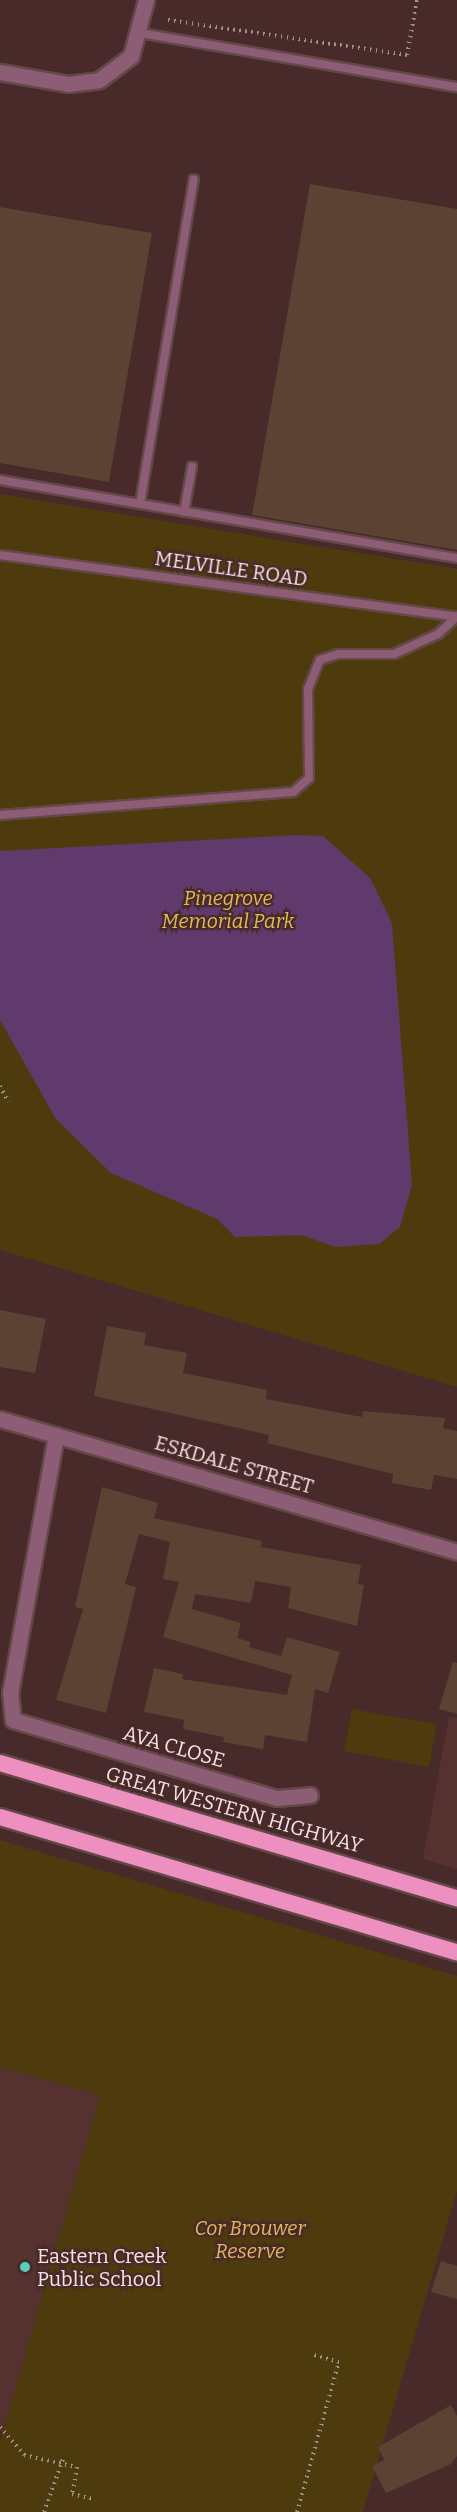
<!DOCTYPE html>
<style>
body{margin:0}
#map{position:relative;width:457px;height:2512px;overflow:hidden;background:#472a29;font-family:Bitter,serif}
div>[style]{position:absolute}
.built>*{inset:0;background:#553130}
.green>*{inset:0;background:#4d3b0d}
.water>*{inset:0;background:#60396d}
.building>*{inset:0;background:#5c4232}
.path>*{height:4px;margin-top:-2px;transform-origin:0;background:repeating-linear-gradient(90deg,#a78f8e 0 1.5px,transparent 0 6px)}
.roads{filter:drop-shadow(2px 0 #634847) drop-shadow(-2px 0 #634847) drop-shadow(0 2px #634847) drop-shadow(0 -2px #634847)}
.service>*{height:8px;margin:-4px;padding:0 4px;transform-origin:4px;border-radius:4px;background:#8c5d74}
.minor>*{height:15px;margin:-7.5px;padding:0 7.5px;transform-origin:7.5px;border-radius:7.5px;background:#8c5d74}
.trunk>*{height:16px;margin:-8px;padding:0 8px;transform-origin:8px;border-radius:8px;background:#ee90bf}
.dots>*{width:16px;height:16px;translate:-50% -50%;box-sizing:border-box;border:3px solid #472a29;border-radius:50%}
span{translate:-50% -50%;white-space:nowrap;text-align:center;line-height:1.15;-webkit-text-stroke:4.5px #472a29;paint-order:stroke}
.street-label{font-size:20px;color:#f7e3e2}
.park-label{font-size:20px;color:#e3b958;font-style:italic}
.poi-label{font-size:20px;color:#f7e3e2}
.left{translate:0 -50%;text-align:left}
</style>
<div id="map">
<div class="built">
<div style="clip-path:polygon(449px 1716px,457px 1718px,457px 1869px,423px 1859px)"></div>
<div style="clip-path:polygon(0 2067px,100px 2095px,3px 2432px,0 2431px)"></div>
</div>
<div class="green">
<div style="clip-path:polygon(0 494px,457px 569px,457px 1387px,0 1250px)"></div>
<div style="clip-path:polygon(352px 1709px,437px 1724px,429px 1767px,344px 1751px)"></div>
<div style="clip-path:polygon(0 1840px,457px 1976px,457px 2191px,363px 2512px,0 2512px,0 2442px,100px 2095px,0 2067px)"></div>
</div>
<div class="water">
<div style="clip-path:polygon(296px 835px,323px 836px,370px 878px,392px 923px,412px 1185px,400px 1227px,379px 1244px,335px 1247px,302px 1235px,235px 1237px,217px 1219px,111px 1173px,56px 1119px,0 1020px,0 851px)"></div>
</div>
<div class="building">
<div style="clip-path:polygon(310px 184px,457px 209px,457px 550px,252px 515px)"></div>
<div style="clip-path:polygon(0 207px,152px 233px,109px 482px,0 463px)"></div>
<div style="clip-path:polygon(0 1310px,46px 1319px,35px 1373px,0 1367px)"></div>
<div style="clip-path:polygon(107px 1326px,146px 1333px,144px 1345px,187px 1353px,183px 1373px,267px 1390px,266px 1399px,362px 1417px,363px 1411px,445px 1418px,443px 1428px,457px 1431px,457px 1479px,434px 1475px,431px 1490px,392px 1483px,393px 1474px,267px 1443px,269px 1435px,94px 1396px)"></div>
<div style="clip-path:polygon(102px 1487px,158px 1503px,154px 1518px,262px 1541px,261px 1547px,361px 1565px,358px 1584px,364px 1585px,357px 1626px,288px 1608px,291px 1587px,255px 1581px,251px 1603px,195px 1594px,192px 1609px,241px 1623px,237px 1638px,251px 1642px,249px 1647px,281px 1656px,287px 1637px,340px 1652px,328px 1693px,315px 1689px,307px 1742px,265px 1735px,263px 1749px,223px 1742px,224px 1737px,183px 1729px,184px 1720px,144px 1712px,154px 1668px,183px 1674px,182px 1679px,287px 1695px,292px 1675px,163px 1637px,179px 1582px,163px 1579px,170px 1542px,139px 1534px,125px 1584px,136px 1587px,106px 1713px,56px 1700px,83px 1609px,75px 1607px)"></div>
<div style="clip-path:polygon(453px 1662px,457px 1663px,457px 1714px,439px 1709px)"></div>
<div style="clip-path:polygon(441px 2261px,457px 2266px,457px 2299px,431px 2292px)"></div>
<div style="clip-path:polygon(451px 2405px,457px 2416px,457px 2456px,451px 2464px,386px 2493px,372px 2466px,384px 2460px,378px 2447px)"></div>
</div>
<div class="path">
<div style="left:168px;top:20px;width:242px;rotate:8.3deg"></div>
<div style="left:407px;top:55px;width:56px;rotate:-79.7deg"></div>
<div style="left:0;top:1086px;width:18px;rotate:63deg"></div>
<div style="left:0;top:2427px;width:37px;rotate:49deg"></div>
<div style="left:24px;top:2455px;width:54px;rotate:12.8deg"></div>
<div style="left:77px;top:2467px;width:27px;rotate:100deg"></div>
<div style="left:72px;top:2494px;width:23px;rotate:13deg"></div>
<div style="left:44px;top:2512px;width:59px;rotate:-70.3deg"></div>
<div style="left:297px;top:2512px;width:156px;rotate:-74.4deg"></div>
<div style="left:339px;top:2362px;width:29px;rotate:-164deg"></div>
</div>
<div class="roads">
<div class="service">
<div style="left:140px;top:33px;width:322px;rotate:9.7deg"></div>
<div style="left:0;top:480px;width:464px;rotate:9.7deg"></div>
<div style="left:140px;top:504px;width:329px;rotate:-80.6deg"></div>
<div style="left:184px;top:512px;width:46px;rotate:-79.9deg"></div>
<div style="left:0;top:555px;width:461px;rotate:7.7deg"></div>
<div style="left:0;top:815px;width:294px;rotate:-4.5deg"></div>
<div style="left:293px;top:792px;width:21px;rotate:-41deg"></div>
<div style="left:309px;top:778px;width:89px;rotate:-90.6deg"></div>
<div style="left:308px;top:689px;width:31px;rotate:-68deg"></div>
<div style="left:320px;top:660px;width:20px;rotate:-18deg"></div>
<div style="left:339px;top:654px;width:55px"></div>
<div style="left:394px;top:654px;width:48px;rotate:-24.4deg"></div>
<div style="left:438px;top:634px;width:26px;rotate:-43deg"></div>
</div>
<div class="minor">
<div style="left:0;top:72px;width:69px;rotate:10deg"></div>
<div style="left:68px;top:84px;width:31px;rotate:-7deg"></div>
<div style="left:99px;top:80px;width:40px;rotate:-37deg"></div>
<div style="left:131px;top:56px;width:58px;rotate:-75deg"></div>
<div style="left:0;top:1419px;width:476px;rotate:16.2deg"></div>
<div style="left:56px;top:1435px;width:261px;rotate:100.1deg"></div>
<div style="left:10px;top:1692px;width:28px;rotate:84deg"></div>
<div style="left:13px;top:1720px;width:275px;rotate:16.5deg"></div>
<div style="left:277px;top:1798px;width:33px;rotate:-5deg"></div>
</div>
<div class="trunk">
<div style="left:0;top:1763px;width:477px;rotate:16.5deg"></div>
<div style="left:0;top:1817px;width:477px;rotate:16.5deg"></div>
</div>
</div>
<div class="dots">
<div style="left:25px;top:2267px;background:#5bcebc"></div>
</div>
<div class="street-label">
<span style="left:231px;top:569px;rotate:8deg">MELVILLE ROAD</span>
<span style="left:234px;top:1465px;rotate:16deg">ESKDALE STREET</span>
<span style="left:174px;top:1747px;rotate:16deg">AVA CLOSE</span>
<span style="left:234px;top:1810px;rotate:16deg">GREAT WESTERN HIGHWAY</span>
</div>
<div class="park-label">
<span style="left:228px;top:910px">Pinegrove<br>Memorial Park</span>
<span style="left:250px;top:2240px">Cor Brouwer<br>Reserve</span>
</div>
<div class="poi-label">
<span class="left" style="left:37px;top:2268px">Eastern Creek<br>Public School</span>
</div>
</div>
